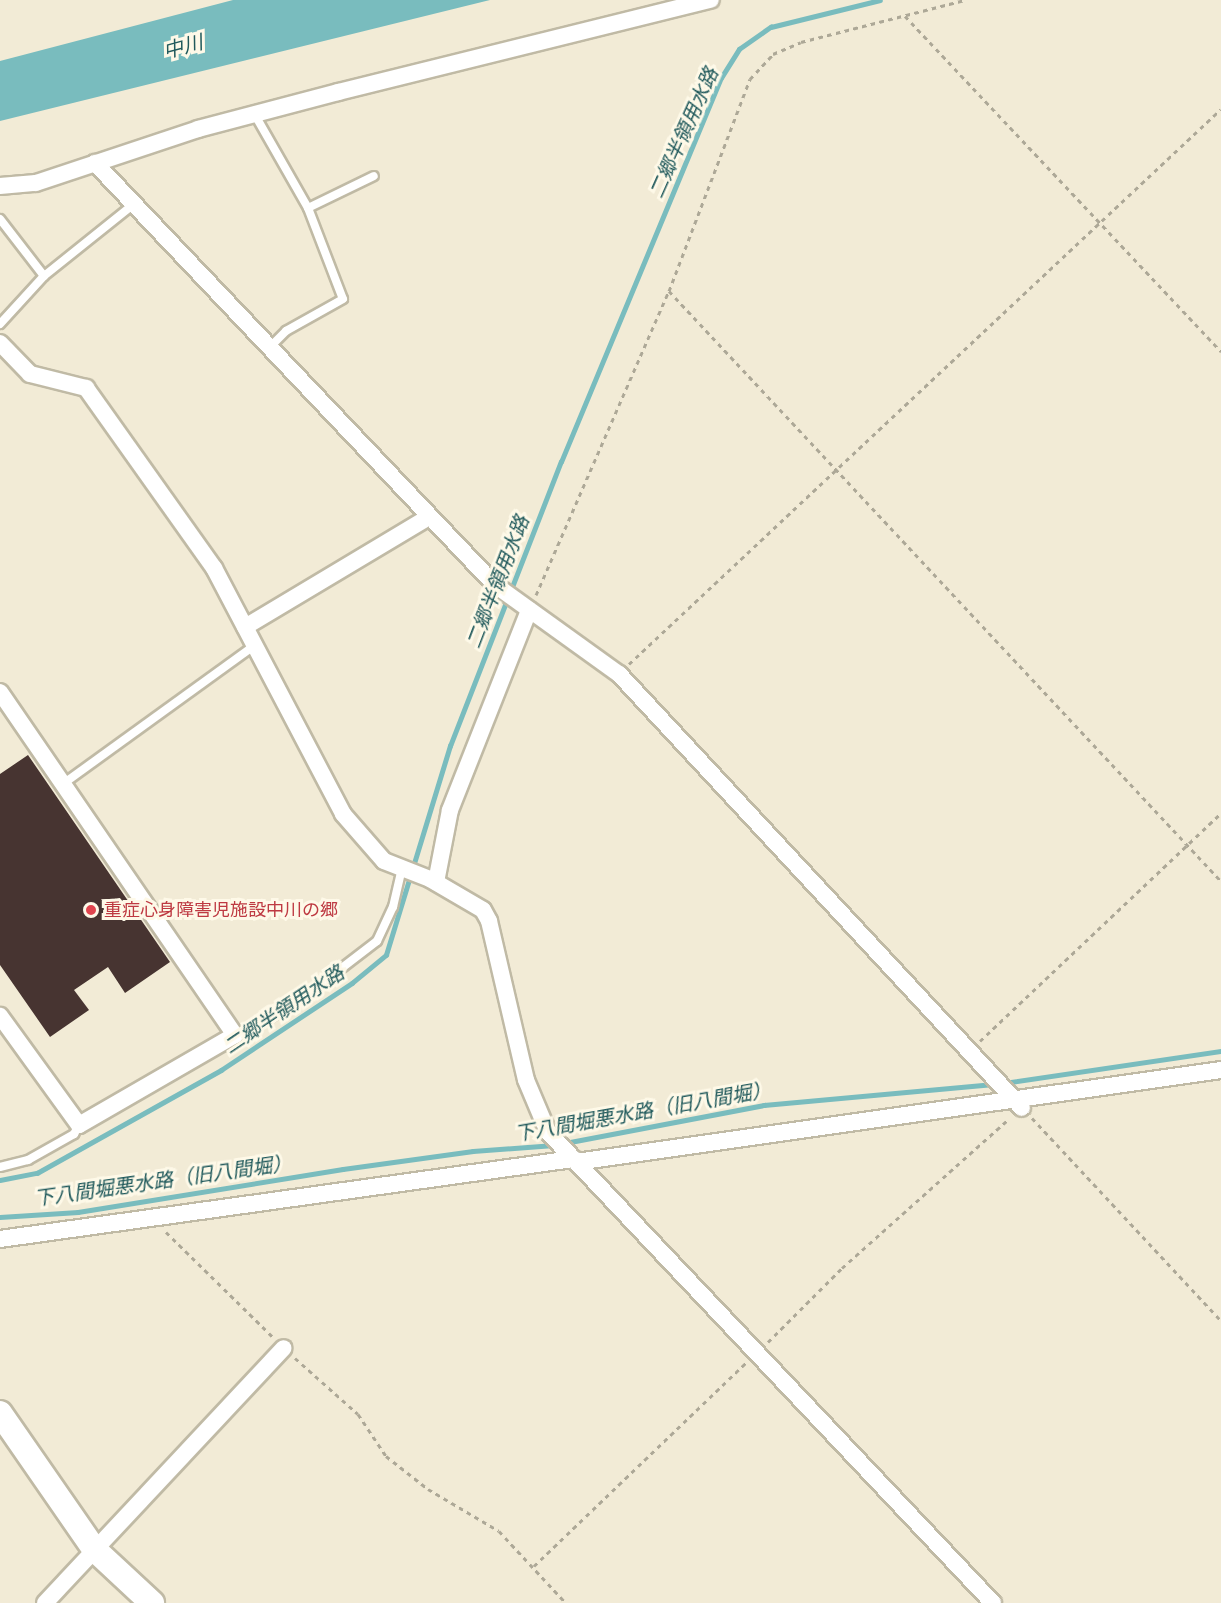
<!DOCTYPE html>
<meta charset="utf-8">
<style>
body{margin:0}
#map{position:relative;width:1221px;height:1603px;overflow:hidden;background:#f2ebd6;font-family:Helvetica,"Noto Sans JP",sans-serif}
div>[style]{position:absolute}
.water>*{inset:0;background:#79bcbe}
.stream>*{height:4.5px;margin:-2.25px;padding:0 2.25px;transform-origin:2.25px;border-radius:2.25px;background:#79bcbe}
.building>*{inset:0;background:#473431}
.path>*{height:3px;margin-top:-1.5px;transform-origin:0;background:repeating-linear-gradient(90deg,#ada897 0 4.5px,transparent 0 9px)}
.roads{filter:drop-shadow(2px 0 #c0baa5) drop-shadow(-2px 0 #c0baa5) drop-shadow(0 2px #c0baa5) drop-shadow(0 -2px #c0baa5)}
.lane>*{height:8px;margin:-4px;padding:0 4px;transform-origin:4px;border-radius:4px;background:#fff}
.street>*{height:16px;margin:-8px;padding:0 8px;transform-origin:8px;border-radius:8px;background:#fff}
.secondary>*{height:24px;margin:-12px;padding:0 12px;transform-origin:12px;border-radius:12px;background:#fff}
.dots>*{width:16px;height:16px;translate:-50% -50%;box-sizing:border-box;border:3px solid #fef9e8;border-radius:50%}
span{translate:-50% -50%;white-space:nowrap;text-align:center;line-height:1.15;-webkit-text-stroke:6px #fef9e8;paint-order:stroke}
.health-label{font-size:18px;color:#be3a42}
.left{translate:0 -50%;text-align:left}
.water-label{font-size:20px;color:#215a5c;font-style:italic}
</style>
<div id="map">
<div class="water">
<div style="clip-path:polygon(233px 0,490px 0,0 121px,0 61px)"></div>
</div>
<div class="stream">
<div style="left:1004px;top:1083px;width:219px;rotate:-8.4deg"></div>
<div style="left:565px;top:1143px;width:203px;rotate:-10.8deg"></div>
<div style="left:764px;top:1105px;width:233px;rotate:-5.2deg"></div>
<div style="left:0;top:1180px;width:38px;rotate:-11deg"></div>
<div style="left:37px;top:1173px;width:211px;rotate:-29.2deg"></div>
<div style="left:221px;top:1070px;width:157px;rotate:-33.6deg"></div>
<div style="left:352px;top:983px;width:44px;rotate:-39.5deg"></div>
<div style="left:386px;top:955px;width:219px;rotate:-73deg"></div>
<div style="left:450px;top:746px;width:305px;rotate:-68.7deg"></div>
<div style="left:561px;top:462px;width:416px;rotate:-67.4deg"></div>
<div style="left:721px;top:78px;width:34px;rotate:-58deg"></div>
<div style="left:739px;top:49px;width:39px;rotate:-35deg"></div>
<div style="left:771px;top:27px;width:112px;rotate:-13.9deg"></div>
<div style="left:0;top:1217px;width:78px;rotate:-3.7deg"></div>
<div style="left:78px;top:1212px;width:268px;rotate:-9.2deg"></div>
<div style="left:343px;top:1169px;width:131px;rotate:-7.9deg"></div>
<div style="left:473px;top:1151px;width:81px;rotate:-4.2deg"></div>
</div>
<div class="building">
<div style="clip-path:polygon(28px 755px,170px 962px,125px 993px,108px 967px,74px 990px,89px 1010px,50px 1037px,0 965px,0 774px)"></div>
</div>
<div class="path">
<div style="left:905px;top:16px;width:461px;rotate:46.7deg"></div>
<div style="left:669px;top:291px;width:808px;rotate:46.91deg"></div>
<div style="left:536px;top:595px;width:332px;rotate:-66.4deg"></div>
<div style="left:669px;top:291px;width:227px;rotate:-69.1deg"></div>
<div style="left:750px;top:79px;width:34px;rotate:-47deg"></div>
<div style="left:773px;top:54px;width:30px;rotate:-23deg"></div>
<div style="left:801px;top:42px;width:168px;rotate:-14.4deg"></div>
<div style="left:629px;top:664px;width:811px;rotate:-43.15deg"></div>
<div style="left:980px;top:1041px;width:332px;rotate:-43.4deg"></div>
<div style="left:1032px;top:1118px;width:277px;rotate:47deg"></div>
<div style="left:166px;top:1232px;width:150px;rotate:44.5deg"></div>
<div style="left:768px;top:1342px;width:105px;rotate:-45deg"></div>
<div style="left:842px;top:1268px;width:225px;rotate:-41.8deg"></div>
<div style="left:295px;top:1358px;width:84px;rotate:41.6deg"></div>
<div style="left:358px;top:1414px;width:50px;rotate:56.3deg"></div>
<div style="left:386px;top:1456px;width:53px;rotate:38.2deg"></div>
<div style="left:428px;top:1489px;width:82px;rotate:30.6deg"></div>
<div style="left:499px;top:1531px;width:98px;rotate:47.1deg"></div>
<div style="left:534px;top:1566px;width:294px;rotate:-43.8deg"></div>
</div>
<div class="roads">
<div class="lane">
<div style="left:255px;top:115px;width:107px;rotate:60.3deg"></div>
<div style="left:308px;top:208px;width:97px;rotate:69deg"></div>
<div style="left:343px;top:299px;width:65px;rotate:150.7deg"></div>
<div style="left:286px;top:331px;width:23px;rotate:135deg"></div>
<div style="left:308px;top:208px;width:73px;rotate:-25.9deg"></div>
<div style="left:0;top:219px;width:72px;rotate:52.3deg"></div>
<div style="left:0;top:324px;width:65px;rotate:-47.5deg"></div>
<div style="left:44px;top:276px;width:117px;rotate:-38.7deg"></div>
<div style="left:63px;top:784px;width:237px;rotate:-35.9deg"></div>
<div style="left:235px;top:1035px;width:10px;rotate:-11deg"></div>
<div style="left:245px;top:1033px;width:69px;rotate:-31.4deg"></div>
<div style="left:304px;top:997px;width:92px;rotate:-37.5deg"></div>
<div style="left:377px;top:941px;width:38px;rotate:-65deg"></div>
<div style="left:393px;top:907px;width:39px;rotate:-77deg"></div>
<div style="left:0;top:1167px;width:29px;rotate:-14deg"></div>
<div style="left:28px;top:1160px;width:53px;rotate:-29.5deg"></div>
<div style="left:74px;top:1134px;width:10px;rotate:-61deg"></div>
</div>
<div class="street">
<div style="left:95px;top:163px;width:581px;rotate:46.53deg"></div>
<div style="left:495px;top:585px;width:153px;rotate:35.7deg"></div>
<div style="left:619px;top:674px;width:592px;rotate:47.12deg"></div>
<div style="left:0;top:186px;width:36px;rotate:-5deg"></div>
<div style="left:36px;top:183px;width:171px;rotate:-18.4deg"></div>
<div style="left:198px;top:129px;width:145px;rotate:-14.8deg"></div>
<div style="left:338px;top:92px;width:384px;rotate:-13.9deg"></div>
<div style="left:0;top:343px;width:43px;rotate:45.9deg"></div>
<div style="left:30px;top:374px;width:58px;rotate:14deg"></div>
<div style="left:86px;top:388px;width:221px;rotate:54.6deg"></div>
<div style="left:214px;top:568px;width:278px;rotate:62.3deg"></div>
<div style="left:343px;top:814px;width:62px;rotate:48.9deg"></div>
<div style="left:384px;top:861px;width:49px;rotate:21.4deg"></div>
<div style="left:430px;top:879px;width:61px;rotate:30.3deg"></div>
<div style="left:483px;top:910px;width:13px;rotate:61deg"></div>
<div style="left:489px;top:921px;width:163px;rotate:76.9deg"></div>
<div style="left:526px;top:1080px;width:56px;rotate:67.1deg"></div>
<div style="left:548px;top:1132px;width:648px;rotate:46.63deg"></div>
<div style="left:245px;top:627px;width:214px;rotate:-30.9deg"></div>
<div style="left:0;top:692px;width:416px;rotate:55.6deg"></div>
<div style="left:235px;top:1035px;width:180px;rotate:150deg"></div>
<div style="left:79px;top:1125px;width:135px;rotate:-125.9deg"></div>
<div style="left:436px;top:882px;width:73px;rotate:-79deg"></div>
<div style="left:450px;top:810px;width:215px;rotate:-68.4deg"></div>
<div style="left:576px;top:1162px;width:652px;rotate:-8.12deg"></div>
<div style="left:0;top:1239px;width:579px;rotate:-7.95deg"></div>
<div style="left:45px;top:1603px;width:349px;rotate:-46.9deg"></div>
</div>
<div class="secondary">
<div style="left:0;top:1413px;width:167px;rotate:55.3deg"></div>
<div style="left:95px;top:1550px;width:78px;rotate:42.9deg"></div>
</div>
</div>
<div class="dots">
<div style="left:91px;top:910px;background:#e0444e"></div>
</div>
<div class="health-label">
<span class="left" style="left:104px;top:910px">重症心身障害児施設中川の郷</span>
</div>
<div class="water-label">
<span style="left:183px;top:47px;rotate:-15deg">中川</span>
<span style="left:684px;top:133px;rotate:-66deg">二郷半領用水路</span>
<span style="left:498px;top:582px;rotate:-69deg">二郷半領用水路</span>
<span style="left:284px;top:1010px;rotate:-34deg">二郷半領用水路</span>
<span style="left:643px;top:1112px;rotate:-10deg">下八間堀悪水路（旧八間堀）</span>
<span style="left:163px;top:1181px;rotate:-8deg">下八間堀悪水路（旧八間堀）</span>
</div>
</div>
